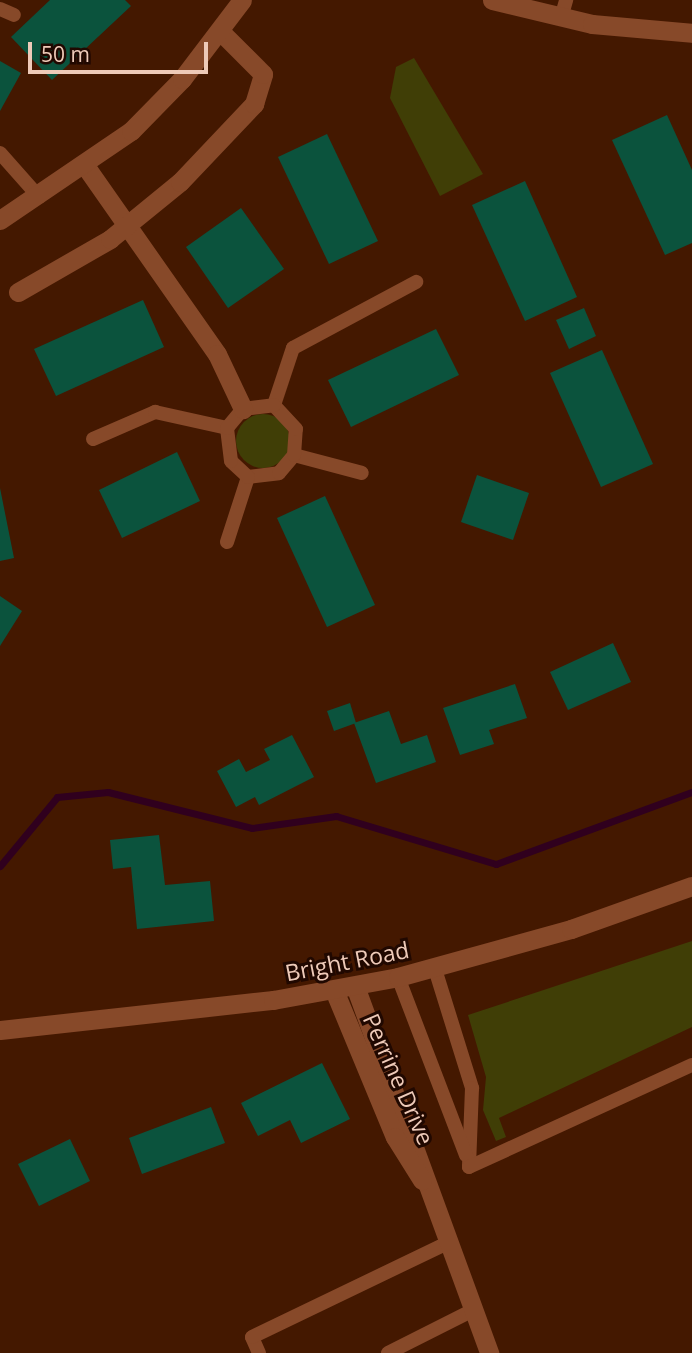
<!DOCTYPE html>
<style>
body{margin:0}
#map{position:relative;width:692px;height:1353px;overflow:hidden;background:#441800;font-family:"Open Sans",sans-serif}
div>[style]{position:absolute}
.green>*{inset:0;background:#403e06}
.round{border-radius:50%}
.stream>*{height:7px;margin:-3.5px;padding:0 3.5px;transform-origin:3.5px;border-radius:3.5px;background:#30001e}
.building>*{inset:0;background:#0b533d}
.service>*{height:14px;margin:-7px;padding:0 7px;transform-origin:7px;border-radius:7px;background:#874929}
.minor>*{height:19px;margin:-9.5px;padding:0 9.5px;transform-origin:9.5px;border-radius:9.5px;background:#874929}
.tertiary>*{height:19px;margin:-9.5px;padding:0 9.5px;transform-origin:9.5px;border-radius:9.5px;background:#874929}
.secondary>*{height:19px;margin:-9.5px;padding:0 9.5px;transform-origin:9.5px;border-radius:9.5px;background:#874929}
span{translate:-50% -50%;white-space:nowrap;text-align:center;line-height:1.15;-webkit-text-stroke:6px #200800;paint-order:stroke}
.street-label{font-size:23px;color:#eecab8}
.scale{position:absolute;left:28px;top:42px;width:180px;height:32px;box-sizing:border-box;border:4px solid #eecab8;border-top:0;padding-left:9px;font-size:21px;line-height:24px;white-space:nowrap;color:#eecab8;-webkit-text-stroke:5px #200800;paint-order:stroke}
</style>
<div id="map">
<div class="green">
<div style="clip-path:polygon(414px 58px,483px 174px,440px 196px,390px 98px,396px 67px)"></div>
<div class="round" style="left:236px;top:414px;width:54px;height:54px"></div>
<div style="clip-path:polygon(692px 941px,692px 1027px,499px 1118px,506px 1137px,496px 1141px,483px 1110px,486px 1077px,468px 1015px)"></div>
</div>
<div class="stream">
<div style="left:0;top:866px;width:89px;rotate:-50.4deg"></div>
<div style="left:57px;top:797px;width:51px;rotate:-5.6deg"></div>
<div style="left:108px;top:792px;width:148px;rotate:14deg"></div>
<div style="left:252px;top:828px;width:85px;rotate:-8.1deg"></div>
<div style="left:336px;top:816px;width:167px;rotate:16.7deg"></div>
<div style="left:496px;top:864px;width:209px;rotate:-20.2deg"></div>
</div>
<div class="building">
<div style="clip-path:polygon(50px 0,125px 0,131px 6px,52px 80px,11px 37px)"></div>
<div style="clip-path:polygon(0 61px,21px 73px,0 111px)"></div>
<div style="clip-path:polygon(667px 115px,692px 170px,692px 243px,665px 255px,612px 140px)"></div>
<div style="clip-path:polygon(327px 134px,378px 241px,329px 264px,278px 157px)"></div>
<div style="clip-path:polygon(525px 181px,577px 297px,525px 321px,472px 205px)"></div>
<div style="clip-path:polygon(241px 208px,284px 269px,228px 308px,186px 247px)"></div>
<div style="clip-path:polygon(143px 300px,164px 347px,56px 396px,34px 349px)"></div>
<div style="clip-path:polygon(584px 308px,596px 336px,569px 349px,556px 320px)"></div>
<div style="clip-path:polygon(436px 329px,459px 375px,351px 427px,328px 380px)"></div>
<div style="clip-path:polygon(602px 350px,653px 464px,601px 487px,550px 373px)"></div>
<div style="clip-path:polygon(177px 452px,200px 501px,122px 538px,99px 490px)"></div>
<div style="clip-path:polygon(477px 475px,529px 493px,513px 540px,461px 522px)"></div>
<div style="clip-path:polygon(0 488px,14px 558px,0 561px)"></div>
<div style="clip-path:polygon(325px 496px,375px 605px,327px 627px,277px 518px)"></div>
<div style="clip-path:polygon(0 596px,22px 611px,0 646px)"></div>
<div style="clip-path:polygon(613px 643px,631px 682px,568px 710px,550px 672px)"></div>
<div style="clip-path:polygon(515px 684px,527px 718px,489px 730px,494px 744px,460px 755px,443px 708px)"></div>
<div style="clip-path:polygon(350px 703px,356px 723px,334px 731px,327px 711px)"></div>
<div style="clip-path:polygon(389px 711px,401px 744px,427px 735px,436px 762px,376px 783px,354px 723px)"></div>
<div style="clip-path:polygon(292px 735px,314px 777px,259px 805px,255px 797px,236px 807px,217px 771px,239px 759px,246px 772px,270px 760px,264px 749px)"></div>
<div style="clip-path:polygon(159px 835px,165px 885px,210px 881px,214px 921px,137px 929px,131px 867px,113px 869px,110px 840px)"></div>
<div style="clip-path:polygon(322px 1063px,350px 1119px,301px 1143px,290px 1120px,258px 1136px,241px 1103px)"></div>
<div style="clip-path:polygon(211px 1107px,225px 1143px,142px 1174px,129px 1138px)"></div>
<div style="clip-path:polygon(70px 1139px,90px 1181px,39px 1206px,18px 1164px)"></div>
</div>
<div class="service">
<div style="left:0;top:9px;width:15px;rotate:23deg"></div>
<div style="left:561px;top:18px;width:19px;rotate:-74deg"></div>
<div style="left:0;top:153px;width:59px;rotate:48.4deg"></div>
<div style="left:93px;top:439px;width:68px;rotate:-23.5deg"></div>
<div style="left:155px;top:412px;width:74px;rotate:12.5deg"></div>
<div style="left:294px;top:455px;width:70px;rotate:14.8deg"></div>
<div style="left:248px;top:477px;width:31px;rotate:-7deg"></div>
<div style="left:279px;top:473px;width:23px;rotate:-50deg"></div>
<div style="left:294px;top:455px;width:26px;rotate:-86deg"></div>
<div style="left:296px;top:429px;width:33px;rotate:-133deg"></div>
<div style="left:274px;top:405px;width:60px;rotate:-71.6deg"></div>
<div style="left:293px;top:348px;width:140px;rotate:-28.2deg"></div>
<div style="left:227px;top:542px;width:68px;rotate:-72.1deg"></div>
<div style="left:248px;top:477px;width:23px;rotate:-137deg"></div>
<div style="left:231px;top:461px;width:33px;rotate:-97deg"></div>
<div style="left:227px;top:428px;width:25px;rotate:-50deg"></div>
<div style="left:243px;top:409px;width:31px;rotate:-7deg"></div>
<div style="left:435px;top:969px;width:125px;rotate:72.7deg"></div>
<div style="left:472px;top:1088px;width:79px;rotate:92.2deg"></div>
<div style="left:398px;top:977px;width:191px;rotate:69.1deg"></div>
<div style="left:469px;top:1167px;width:245px;rotate:-24.6deg"></div>
<div style="left:259px;top:1353px;width:17px;rotate:-114deg"></div>
<div style="left:252px;top:1337px;width:216px;rotate:-25.7deg"></div>
<div style="left:388px;top:1353px;width:95px;rotate:-26.8deg"></div>
</div>
<div class="minor">
<div style="left:86px;top:167px;width:228px;rotate:55deg"></div>
<div style="left:217px;top:354px;width:61px;rotate:64.7deg"></div>
<div style="left:18px;top:292px;width:106px;rotate:-29.9deg"></div>
<div style="left:110px;top:239px;width:90px;rotate:-39.2deg"></div>
<div style="left:180px;top:182px;width:108px;rotate:-46.5deg"></div>
<div style="left:254px;top:104px;width:31px;rotate:-73deg"></div>
<div style="left:263px;top:74px;width:61px;rotate:-135deg"></div>
<div style="left:355px;top:986px;width:391px;rotate:69.9deg"></div>
<div style="left:334px;top:990px;width:159px;rotate:67.5deg"></div>
<div style="left:395px;top:1137px;width:51px;rotate:57.9deg"></div>
</div>
<div class="tertiary">
<div style="left:492px;top:0;width:103px;rotate:13.5deg"></div>
<div style="left:592px;top:24px;width:100px;rotate:5.1deg"></div>
<div style="left:0;top:220px;width:158px;rotate:-34.2deg"></div>
<div style="left:131px;top:131px;width:73px;rotate:-45.6deg"></div>
<div style="left:182px;top:79px;width:99px;rotate:-52.8deg"></div>
</div>
<div class="secondary">
<div style="left:0;top:1030px;width:275px;rotate:-6.3deg"></div>
<div style="left:273px;top:1000px;width:127px;rotate:-10.4deg"></div>
<div style="left:398px;top:977px;width:180px;rotate:-15.5deg"></div>
<div style="left:571px;top:929px;width:128px;rotate:-19.6deg"></div>
</div>
<div class="street-label">
<span style="left:347px;top:961px;rotate:-11deg">Bright Road</span>
<span style="left:399px;top:1079px;rotate:66deg">Perrine Drive</span>
</div>
<div class="scale">50 m</div>
</div>
